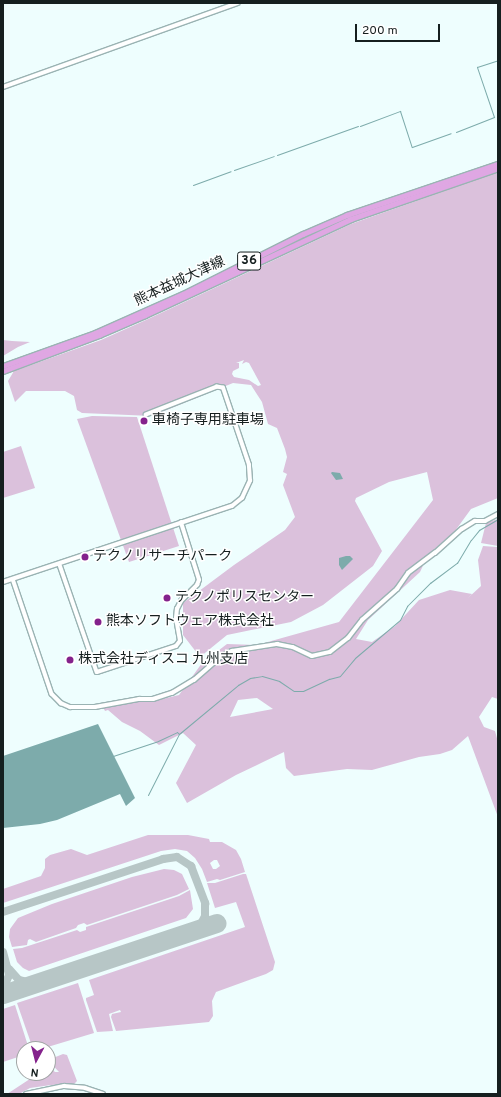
<!DOCTYPE html>
<meta charset="utf-8">
<style>
body{margin:0}
#map{position:relative;width:501px;height:1097px;overflow:hidden;background:#eefefe;font-family:Overpass,"Noto Sans JP",sans-serif}
div>[style]{position:absolute}
.green>*{inset:0;background:#dbc1dc}
.water>*{inset:0;background:#7dabab}
.stream>*{height:1px;margin:-0.5px;padding:0 0.5px;transform-origin:0.5px;border-radius:0.5px;background:#7dabab}
.taxiway>*{height:8px;margin:-4px;padding:0 4px;transform-origin:4px;border-radius:4px;background:#b7c6c6}
.runway>*{height:19px;margin:-9.5px;padding:0 9.5px;transform-origin:9.5px;border-radius:9.5px;background:#b7c6c6}
.roads{filter:drop-shadow(1px 0 #9ab3b3) drop-shadow(-1px 0 #9ab3b3) drop-shadow(0 1px #9ab3b3) drop-shadow(0 -1px #9ab3b3)}
.tertiary>*{height:3.5px;margin:-1.75px;padding:0 1.75px;transform-origin:1.75px;border-radius:1.75px;background:#fff}
.secondary>*{height:4px;margin:-2px;padding:0 2px;transform-origin:2px;border-radius:2px;background:#fff}
.primary>*{height:4.5px;margin:-2.25px;padding:0 2.25px;transform-origin:2.25px;border-radius:2.25px;background:#dfa7e3}
.dots>*{width:11px;height:11px;translate:-50% -50%;box-sizing:border-box;border:2px solid #fff;border-radius:50%}
span{translate:-50% -50%;white-space:nowrap;text-align:center;line-height:1.15;-webkit-text-stroke:3px #fff;paint-order:stroke}
.shield-label span{padding:1px 3px;background:#fff;border:1px solid;border-radius:3px;-webkit-text-stroke-width:0}
.shield-label{font-size:13px;color:#151f1f;font-weight:700}
.street-label{font-size:14px;color:#151f1f}
.poi-label{font-size:14px;color:#151f1f}
.left{translate:0 -50%;text-align:left}
.frame{position:absolute;inset:0;border:4px solid #151f1f;pointer-events:none}
.north{position:absolute;left:16px;top:1041px;width:40px;height:40px;box-sizing:border-box;background:#fff;border:1px solid #a1a5a5;border-radius:50%;rotate:187deg;font-size:11px;font-weight:700;line-height:16px;text-align:center;color:#151f1f}
.north::after{content:'';display:block;margin:auto;width:14px;height:18px;background:#84228c;clip-path:polygon(50% 0,100% 100%,50% 72%,0 100%)}
.scale{position:absolute;left:355px;top:24px;width:85px;height:18px;box-sizing:border-box;border:2px solid #151f1f;border-top:0;padding-left:5px;font-size:12px;line-height:14px;white-space:nowrap;color:#151f1f;-webkit-text-stroke:3px #fff;paint-order:stroke}
</style>
<div id="map">
<div class="green">
<div style="clip-path:polygon(evenodd,498px 172px,498px 498px,471px 509px,455px 531px,428px 555px,420px 572px,368px 620px,356px 639px,372px 642px,395px 626px,419px 600px,450px 590px,472px 594px,468px 598px,481px 586px,478px 560px,483px 546px,497px 547px,498px 699px,492px 697px,479px 717px,484px 727px,495px 731px,498px 742px,498px 817px,468px 736px,452px 750px,440px 754px,419px 757px,372px 770px,347px 769px,294px 776px,286px 768px,284px 752px,236px 775px,187px 803px,176px 783px,196px 745px,183px 733px,159px 745px,140px 731px,122px 722px,108px 710px,105px 711px,103px 707px,135px 701px,150px 702px,179px 695px,202px 663px,227px 644px,257px 645px,339px 622px,433px 500px,427px 472px,389px 482px,356px 498px,355px 501px,382px 551px,373px 566px,323px 605px,291px 622px,227px 635px,200px 657px,183px 635px,183px 603px,234px 565px,285px 530px,295px 517px,283px 485px,287px 474px,283px 472px,287px 457px,285px 449px,277px 428px,268px 424px,262px 402px,251px 385px,233px 383px,152px 416px,82px 413px,77px 410px,74px 396px,65px 391px,26px 391px,15px 402px,8px 381px,14px 371px,101px 340px,146px 320px,351px 224px,498px 172px,244px 360px,242px 364px,246px 362px,249px 363px,261px 385px,258px 386px,249px 380px,234px 377px,232px 374px,233px 371px,239px 368px,239px 363px,236px 363px,244px 360px,498px 172px,257px 698px,273px 709px,230px 717px,238px 700px,257px 698px)"></div>
<div style="clip-path:polygon(3px 340px,12px 341px,30px 342px,18px 347px,3px 356px)"></div>
<div style="clip-path:polygon(92px 416px,137px 417px,179px 546px,129px 562px,77px 419px)"></div>
<div style="clip-path:polygon(21px 446px,35px 488px,3px 498px,3px 452px)"></div>
<div style="clip-path:polygon(498px 519px,498px 546px,481px 543px,486px 523px)"></div>
<div style="clip-path:polygon(evenodd,148px 835px,188px 835px,209px 839px,210px 842px,222px 842px,236px 850px,241px 859px,245px 872px,220px 880px,217px 879px,207px 882px,202px 869px,195px 858px,187px 851px,175px 849px,161px 851px,3px 903px,3px 889px,41px 876px,45px 868px,45px 859px,50px 855px,71px 849px,87px 855px,148px 835px,217px 860px,220px 866px,216px 869px,213px 869px,210px 863px,214px 860px,217px 860px)"></div>
<div style="clip-path:polygon(164px 869px,174px 870px,182px 874px,189px 889px,177px 895px,87px 925px,84px 923px,78px 925px,76px 928px,36px 942px,30px 939px,28px 940px,27px 945px,12px 947px,9px 937px,10px 929px,18px 918px,52px 904px,132px 877px)"></div>
<div style="clip-path:polygon(243px 874px,246px 874px,275px 962px,273px 970px,266px 974px,216px 992px,212px 1001px,213px 1016px,209px 1022px,116px 1031px,111px 1017px,112px 1014px,121px 1012px,120px 1010px,109px 1014px,113px 1031px,97px 1032px,86px 1000px,86px 998px,94px 995px,89px 980px,245px 927px,236px 902px,215px 908px,207px 883px,215px 883px)"></div>
<div style="clip-path:polygon(190px 890px,193px 909px,186px 918px,29px 971px,23px 968px,17px 962px,13px 949px,22px 948px,77px 930px,80px 932px,86px 930px,86px 927px,179px 896px)"></div>
<div style="clip-path:polygon(78px 983px,94px 1033px,41px 1049px,33px 1049px,17px 1003px)"></div>
<div style="clip-path:polygon(15px 1005px,29px 1049px,24px 1049px,24px 1055px,3px 1062px,3px 1009px)"></div>
<div style="clip-path:polygon(63px 1054px,67px 1055px,77px 1081px,74px 1084px,51px 1085px,30px 1088px,19px 1094px,7px 1094px,39px 1073px,48px 1073px,48px 1069px,52px 1069px,55px 1072px,59px 1072px,48px 1060px)"></div>
</div>
<div class="water">
<div style="clip-path:polygon(332px 472px,340px 473px,343px 479px,336px 480px,331px 473px)"></div>
<div style="clip-path:polygon(346px 556px,350px 556px,353px 559px,342px 570px,339px 565px,339px 558px)"></div>
<div style="clip-path:polygon(98px 724px,135px 798px,126px 806px,120px 794px,57px 820px,40px 824px,3px 828px,3px 756px)"></div>
</div>
<div class="stream">
<div style="left:360px;top:126px;width:43px;rotate:-20.6deg"></div>
<div style="left:400px;top:111px;width:38px;rotate:72deg"></div>
<div style="left:412px;top:147px;width:41px;rotate:-19.7deg"></div>
<div style="left:456px;top:132px;width:41px;rotate:-21.5deg"></div>
<div style="left:494px;top:117px;width:53px;rotate:-108.8deg"></div>
<div style="left:477px;top:67px;width:22px;rotate:-18deg"></div>
<div style="left:277px;top:155px;width:86px;rotate:-19.7deg"></div>
<div style="left:234px;top:170px;width:42px;rotate:-19.3deg"></div>
<div style="left:193px;top:185px;width:40px;rotate:-20.2deg"></div>
<div style="left:113px;top:756px;width:47px;rotate:-18.4deg"></div>
<div style="left:158px;top:741px;width:21px;rotate:-25deg"></div>
<div style="left:177px;top:732px;width:3px;rotate:45deg"></div>
<div style="left:148px;top:795px;width:68px;rotate:-63.1deg"></div>
<div style="left:179px;top:734px;width:77px;rotate:-39.7deg"></div>
<div style="left:238px;top:685px;width:14px;rotate:-30deg"></div>
<div style="left:250px;top:678px;width:12px;rotate:-9deg"></div>
<div style="left:262px;top:676px;width:18px;rotate:16deg"></div>
<div style="left:279px;top:681px;width:18px;rotate:34deg"></div>
<div style="left:294px;top:691px;width:9px"></div>
<div style="left:303px;top:691px;width:29px;rotate:-25deg"></div>
<div style="left:329px;top:679px;width:11px;rotate:-15deg"></div>
<div style="left:340px;top:676px;width:23px;rotate:-50deg"></div>
<div style="left:355px;top:658px;width:59px;rotate:-40.2deg"></div>
<div style="left:400px;top:620px;width:16px;rotate:-63deg"></div>
<div style="left:407px;top:606px;width:33px;rotate:-45deg"></div>
<div style="left:430px;top:583px;width:34px;rotate:-37deg"></div>
<div style="left:457px;top:563px;width:27px;rotate:-59deg"></div>
<div style="left:471px;top:540px;width:13px;rotate:-51deg"></div>
<div style="left:479px;top:530px;width:22px;rotate:-30deg"></div>
</div>
<div class="taxiway">
<div style="left:3px;top:912px;width:169px;rotate:-18.3deg"></div>
<div style="left:163px;top:859px;width:14px;rotate:-8deg"></div>
<div style="left:177px;top:857px;width:17px;rotate:33deg"></div>
<div style="left:191px;top:866px;width:40px;rotate:69deg"></div>
<div style="left:205px;top:903px;width:13px;rotate:90deg"></div>
<div style="left:205px;top:916px;width:11px;rotate:117deg"></div>
<div style="left:200px;top:926px;width:6px;rotate:135deg"></div>
<div style="left:3px;top:952px;width:24px;rotate:75deg"></div>
<div style="left:9px;top:975px;width:16px;rotate:112deg"></div>
<div style="left:9px;top:969px;width:15px;rotate:48deg"></div>
<div style="left:19px;top:980px;width:16px;rotate:14deg"></div>
</div>
<div class="runway">
<div style="left:3px;top:994px;width:225px;rotate:-18.4deg"></div>
</div>
<div class="roads">
<div class="tertiary">
<div style="left:3px;top:87px;width:249px;rotate:-19.7deg"></div>
<div style="left:60px;top:565px;width:113px;rotate:70.9deg"></div>
<div style="left:97px;top:672px;width:83px;rotate:-18.2deg"></div>
<div style="left:176px;top:646px;width:6px;rotate:-51deg"></div>
<div style="left:180px;top:641px;width:23px;rotate:-100deg"></div>
<div style="left:176px;top:618px;width:9px;rotate:-84deg"></div>
<div style="left:177px;top:609px;width:9px;rotate:-63deg"></div>
<div style="left:181px;top:601px;width:23px;rotate:-45deg"></div>
<div style="left:197px;top:585px;width:5px;rotate:-68deg"></div>
<div style="left:199px;top:580px;width:60px;rotate:-107.5deg"></div>
<div style="left:13px;top:579px;width:121px;rotate:71.3deg"></div>
<div style="left:52px;top:694px;width:13px;rotate:45deg"></div>
<div style="left:61px;top:703px;width:10px;rotate:24deg"></div>
<div style="left:70px;top:707px;width:25px"></div>
<div style="left:95px;top:707px;width:45px;rotate:-10.3deg"></div>
<div style="left:139px;top:699px;width:14px"></div>
<div style="left:153px;top:699px;width:20px;rotate:-18deg"></div>
<div style="left:172px;top:693px;width:26px;rotate:-31deg"></div>
<div style="left:194px;top:680px;width:37px;rotate:-41deg"></div>
<div style="left:222px;top:656px;width:11px;rotate:-27deg"></div>
<div style="left:232px;top:651px;width:46px;rotate:-8.8deg"></div>
<div style="left:277px;top:644px;width:16px;rotate:11deg"></div>
<div style="left:293px;top:647px;width:21px;rotate:25deg"></div>
<div style="left:312px;top:656px;width:18px;rotate:-13deg"></div>
<div style="left:330px;top:652px;width:23px;rotate:-38deg"></div>
<div style="left:348px;top:638px;width:23px;rotate:-52deg"></div>
<div style="left:362px;top:620px;width:47px;rotate:-41.5deg"></div>
<div style="left:397px;top:589px;width:19px;rotate:-55deg"></div>
<div style="left:408px;top:573px;width:34px;rotate:-37deg"></div>
<div style="left:435px;top:553px;width:36px;rotate:-42deg"></div>
<div style="left:462px;top:529px;width:15px;rotate:-32deg"></div>
<div style="left:475px;top:521px;width:10px"></div>
<div style="left:485px;top:521px;width:15px;rotate:-28deg"></div>
<div style="left:3px;top:582px;width:241px;rotate:-18.4deg"></div>
<div style="left:232px;top:506px;width:13px;rotate:-39deg"></div>
<div style="left:242px;top:498px;width:19px;rotate:-65deg"></div>
<div style="left:250px;top:481px;width:16px;rotate:-94deg"></div>
<div style="left:249px;top:465px;width:81px;rotate:-108.7deg"></div>
<div style="left:223px;top:388px;width:6px;rotate:-171deg"></div>
<div style="left:217px;top:387px;width:76px;rotate:158.5deg"></div>
</div>
<div class="secondary">
<div style="left:26px;top:1094px;width:39px;rotate:-12deg"></div>
<div style="left:64px;top:1086px;width:21px;rotate:5deg"></div>
<div style="left:85px;top:1088px;width:19px;rotate:18deg"></div>
</div>
<div class="primary">
<div style="left:3px;top:366px;width:98px;rotate:-19.7deg"></div>
<div style="left:95px;top:333px;width:96px;rotate:-23.9deg"></div>
<div style="left:183px;top:294px;width:134px;rotate:-26.6deg"></div>
<div style="left:303px;top:234px;width:48px;rotate:-23.4deg"></div>
<div style="left:347px;top:215px;width:159px;rotate:-18.7deg"></div>
<div style="left:3px;top:371px;width:103px;rotate:-20.6deg"></div>
<div style="left:99px;top:335px;width:50px;rotate:-23.5deg"></div>
<div style="left:145px;top:315px;width:227px;rotate:-25deg"></div>
<div style="left:351px;top:219px;width:156px;rotate:-19.1deg"></div>
</div>
</div>
<div class="dots">
<div style="left:144px;top:421px;background:#84228c"></div>
<div style="left:85px;top:557px;background:#84228c"></div>
<div style="left:167px;top:598px;background:#84228c"></div>
<div style="left:98px;top:622px;background:#84228c"></div>
<div style="left:70px;top:660px;background:#84228c"></div>
</div>
<div class="shield-label">
<span style="left:249px;top:261px">36</span>
</div>
<div class="street-label">
<span style="left:180px;top:282px;rotate:-25deg">熊本益城大津線</span>
</div>
<div class="poi-label">
<span class="left" style="left:152px;top:421px">車椅子専用駐車場</span>
<span class="left" style="left:93px;top:557px">テクノリサーチパーク</span>
<span class="left" style="left:175px;top:598px">テクノポリスセンター</span>
<span class="left" style="left:106px;top:622px">熊本ソフトウェア株式会社</span>
<span class="left" style="left:78px;top:660px">株式会社ディスコ 九州支店</span>
</div>
<div class="frame"></div>
<div class="north">N</div>
<div class="scale">200 m</div>
</div>
